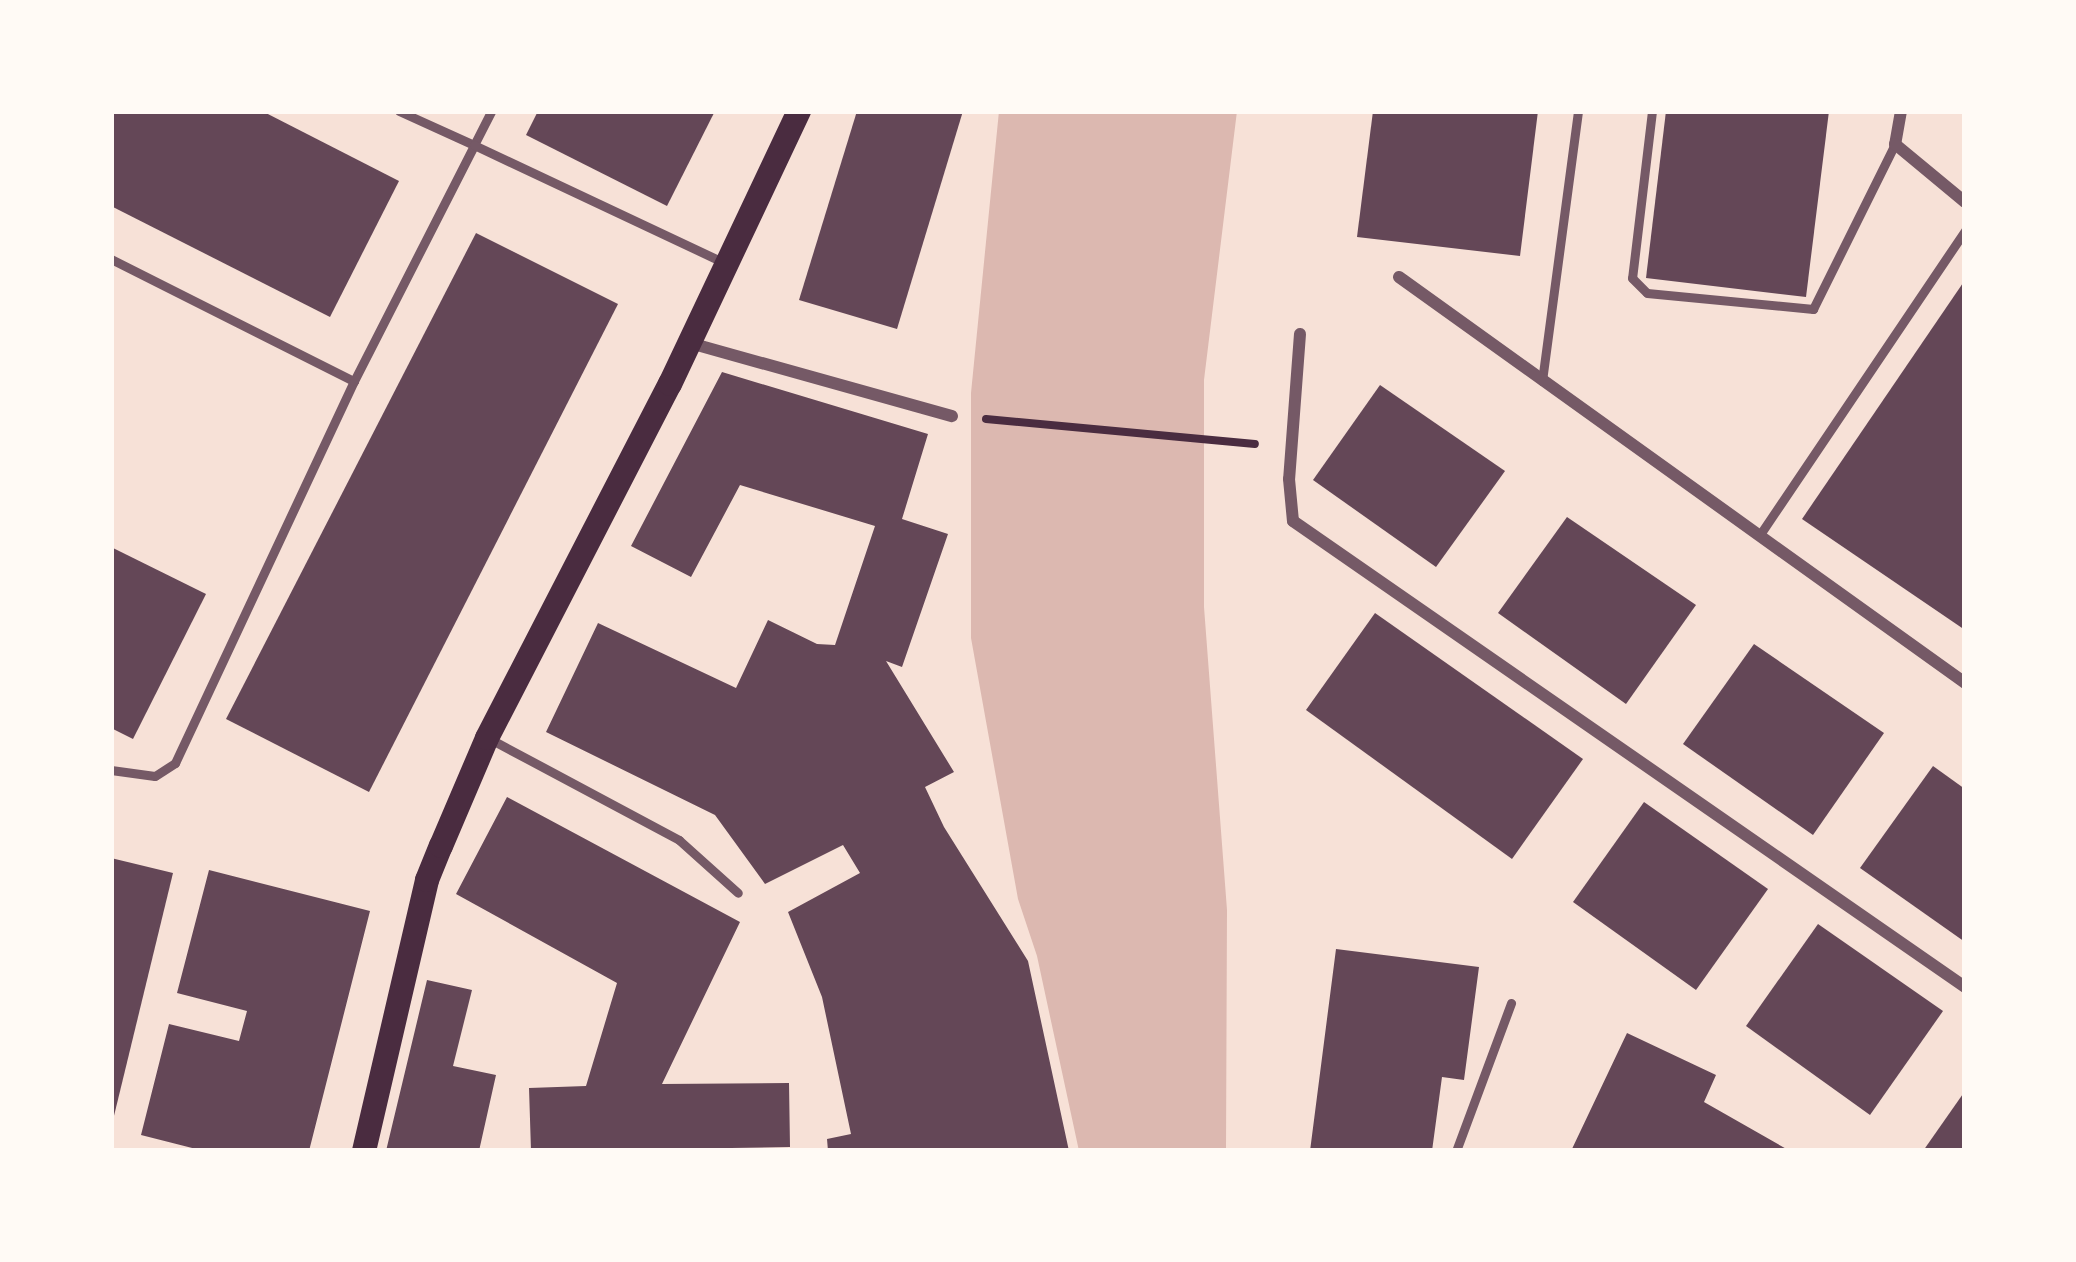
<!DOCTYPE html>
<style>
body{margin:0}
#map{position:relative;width:2076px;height:1262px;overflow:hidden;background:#f7e1d7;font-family:"Source Sans 3",sans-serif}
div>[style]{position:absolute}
.water>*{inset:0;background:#dcb8b0}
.building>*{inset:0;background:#644757}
.path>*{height:8px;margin:-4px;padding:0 4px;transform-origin:4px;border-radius:4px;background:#4a2c40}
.service>*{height:9px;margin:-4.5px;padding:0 4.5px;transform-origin:4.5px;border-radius:4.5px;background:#755966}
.minor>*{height:12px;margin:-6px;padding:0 6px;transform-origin:6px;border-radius:6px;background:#755966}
.secondary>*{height:24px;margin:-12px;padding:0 12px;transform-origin:12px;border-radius:12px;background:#4a2c40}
span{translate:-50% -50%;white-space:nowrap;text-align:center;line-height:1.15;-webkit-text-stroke:10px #fffaf5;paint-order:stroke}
.frame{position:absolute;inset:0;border:114px solid #fffaf5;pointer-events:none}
</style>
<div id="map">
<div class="water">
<div style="clip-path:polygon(999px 111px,1237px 111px,1204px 380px,1204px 607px,1227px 910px,1226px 1151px,1079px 1151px,1037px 956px,1018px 899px,971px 638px,971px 393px)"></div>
</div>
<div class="building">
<div style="clip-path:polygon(111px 111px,262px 111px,399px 181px,330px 317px,111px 206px)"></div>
<div style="clip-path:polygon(538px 111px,715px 111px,667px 206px,526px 135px)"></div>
<div style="clip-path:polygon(857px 111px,963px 111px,897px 329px,799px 300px)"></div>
<div style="clip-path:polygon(1373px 111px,1538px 111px,1520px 256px,1357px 237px)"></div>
<div style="clip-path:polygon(1666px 111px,1829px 111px,1806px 297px,1646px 278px)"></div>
<div style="clip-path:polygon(476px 233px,618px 304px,369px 792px,226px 719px)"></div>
<div style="clip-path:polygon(1965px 280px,1965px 630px,1802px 519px)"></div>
<div style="clip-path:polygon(722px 372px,928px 434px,902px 519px,948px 534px,902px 667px,886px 661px,954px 772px,925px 787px,944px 827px,1028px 961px,1069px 1151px,828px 1151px,827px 1139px,851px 1134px,822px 997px,788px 912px,860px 873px,843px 845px,765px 884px,715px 815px,546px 732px,598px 623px,736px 688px,768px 620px,817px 644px,835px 645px,875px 526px,740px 485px,691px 577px,631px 546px)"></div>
<div style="clip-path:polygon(1380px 385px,1505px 471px,1436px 567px,1313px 480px)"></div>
<div style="clip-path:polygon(1567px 517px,1696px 605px,1626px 704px,1498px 613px)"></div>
<div style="clip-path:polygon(111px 547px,206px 594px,133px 739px,111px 728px)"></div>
<div style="clip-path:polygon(1375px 613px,1583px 759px,1512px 859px,1306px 710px)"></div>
<div style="clip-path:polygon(1754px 644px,1884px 733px,1813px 835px,1683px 744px)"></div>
<div style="clip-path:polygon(1933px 766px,1965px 789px,1965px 942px,1860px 868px)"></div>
<div style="clip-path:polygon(507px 797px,740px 922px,662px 1084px,789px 1083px,790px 1147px,531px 1151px,529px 1088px,586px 1086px,617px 983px,456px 894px)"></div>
<div style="clip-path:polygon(1644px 802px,1768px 889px,1696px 990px,1573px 902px)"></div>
<div style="clip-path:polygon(111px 858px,173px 873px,113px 1120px,111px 1120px)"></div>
<div style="clip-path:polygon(209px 870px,370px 911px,309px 1151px,204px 1151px,141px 1135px,169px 1024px,239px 1041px,247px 1011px,177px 993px)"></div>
<div style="clip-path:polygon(1818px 924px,1943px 1011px,1870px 1115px,1746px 1026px)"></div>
<div style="clip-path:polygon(1336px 949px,1479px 967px,1464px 1080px,1442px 1077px,1432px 1151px,1310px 1151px)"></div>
<div style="clip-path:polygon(427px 980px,472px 990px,453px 1066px,496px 1075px,479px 1151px,386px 1151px)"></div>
<div style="clip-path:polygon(1627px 1033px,1716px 1075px,1704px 1102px,1790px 1151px,1571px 1151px)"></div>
<div style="clip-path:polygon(1965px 1091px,1965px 1151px,1923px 1151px)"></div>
</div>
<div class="path">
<div style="left:986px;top:419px;width:270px;rotate:5.3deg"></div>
</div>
<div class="service">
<div style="left:399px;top:111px;width:82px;rotate:24.4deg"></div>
<div style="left:474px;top:145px;width:38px;rotate:-63deg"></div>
<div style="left:1652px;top:111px;width:168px;rotate:96.8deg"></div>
<div style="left:1632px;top:278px;width:21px;rotate:45deg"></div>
<div style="left:1647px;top:293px;width:167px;rotate:5.5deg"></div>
<div style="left:1813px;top:309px;width:184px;rotate:-63.6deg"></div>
<div style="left:111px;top:259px;width:272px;rotate:26.7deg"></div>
<div style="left:1542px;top:381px;width:272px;rotate:-82.4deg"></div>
<div style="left:1761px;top:533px;width:365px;rotate:-56deg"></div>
<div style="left:492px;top:740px;width:212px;rotate:28.1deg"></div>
<div style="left:679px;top:840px;width:79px;rotate:41.9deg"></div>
<div style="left:111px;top:770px;width:44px;rotate:7.8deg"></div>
<div style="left:155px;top:776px;width:24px;rotate:-33deg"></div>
<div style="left:175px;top:763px;width:422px;rotate:-64.9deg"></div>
<div style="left:354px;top:381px;width:265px;rotate:-63deg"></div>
<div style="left:474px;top:145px;width:275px;rotate:25.2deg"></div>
<div style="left:1456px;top:1151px;width:158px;rotate:-69.6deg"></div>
</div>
<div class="minor">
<div style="left:1901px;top:111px;width:34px;rotate:100deg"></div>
<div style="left:1895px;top:144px;width:91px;rotate:39.6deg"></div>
<div style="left:1399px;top:277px;width:697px;rotate:35.65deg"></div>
<div style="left:1300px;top:334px;width:145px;rotate:94.3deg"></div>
<div style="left:1289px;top:479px;width:42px;rotate:84.6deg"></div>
<div style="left:1293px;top:521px;width:818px;rotate:34.74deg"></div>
<div style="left:690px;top:343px;width:272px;rotate:15.6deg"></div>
</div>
<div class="secondary">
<div style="left:364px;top:1151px;width:278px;rotate:-76.9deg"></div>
<div style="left:427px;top:880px;width:37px;rotate:-68deg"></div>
<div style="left:441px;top:846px;width:117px;rotate:-66.9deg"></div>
<div style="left:487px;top:738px;width:399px;rotate:-62.7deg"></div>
<div style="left:670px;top:384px;width:302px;rotate:-64.7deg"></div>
</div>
<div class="frame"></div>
</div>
